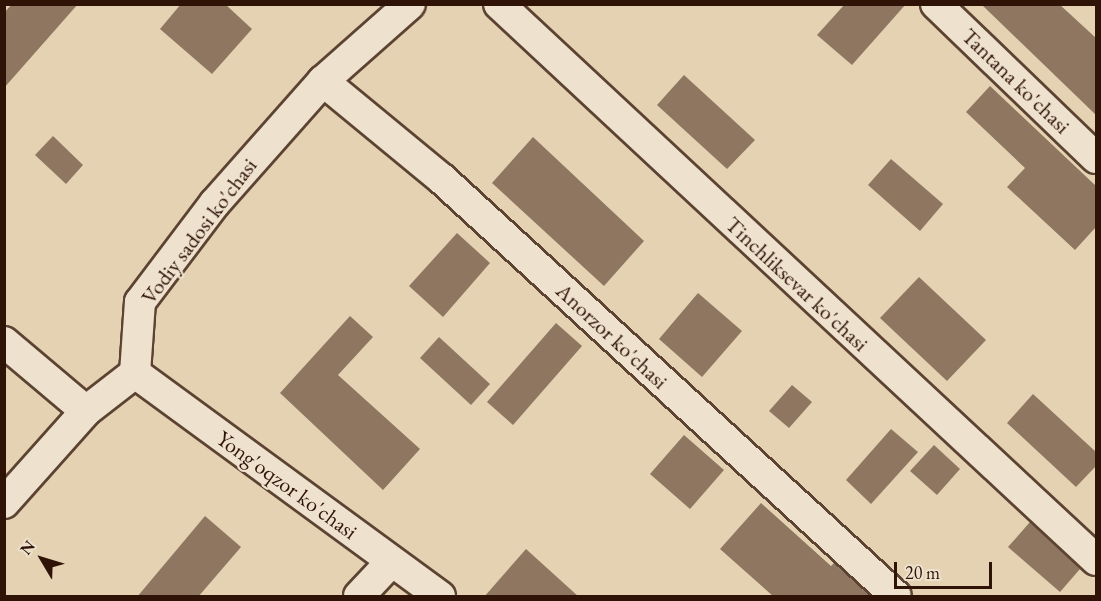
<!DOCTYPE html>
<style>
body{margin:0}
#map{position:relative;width:1101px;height:601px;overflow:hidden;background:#e5d2b3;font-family:"EB Garamond",serif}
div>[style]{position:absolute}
.building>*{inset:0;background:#8e7660}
.roads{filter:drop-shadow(2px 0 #5c4332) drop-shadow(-2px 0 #5c4332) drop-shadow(0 2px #5c4332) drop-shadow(0 -2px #5c4332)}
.street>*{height:30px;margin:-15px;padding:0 15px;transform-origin:15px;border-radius:15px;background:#eee2ce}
span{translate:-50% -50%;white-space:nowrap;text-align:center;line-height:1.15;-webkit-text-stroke:4.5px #eee2ce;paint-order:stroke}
.street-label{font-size:22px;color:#2f1307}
.frame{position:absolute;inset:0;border:6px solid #2f1307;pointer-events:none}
.north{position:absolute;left:12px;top:529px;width:60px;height:60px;-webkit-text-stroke:4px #eee2ce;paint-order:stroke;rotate:308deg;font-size:16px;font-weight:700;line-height:24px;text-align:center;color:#2f1307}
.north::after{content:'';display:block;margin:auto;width:21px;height:27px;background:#2f1307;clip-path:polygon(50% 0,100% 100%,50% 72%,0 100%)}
.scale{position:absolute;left:894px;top:562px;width:98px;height:27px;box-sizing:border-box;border:3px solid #2f1307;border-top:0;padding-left:8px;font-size:18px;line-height:21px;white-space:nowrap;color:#2f1307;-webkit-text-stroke:4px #eee2ce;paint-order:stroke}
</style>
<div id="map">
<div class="building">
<div style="clip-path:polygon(12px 4px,78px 4px,4px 88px,4px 13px)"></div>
<div style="clip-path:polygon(181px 4px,225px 4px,252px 29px,212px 74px,160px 29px)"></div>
<div style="clip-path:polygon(845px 4px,906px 4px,852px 65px,817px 35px)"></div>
<div style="clip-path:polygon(981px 4px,1059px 4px,1096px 38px,1096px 115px)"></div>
<div style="clip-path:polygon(684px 75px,755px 140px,727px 169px,657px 105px)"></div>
<div style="clip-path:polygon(990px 86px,1096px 186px,1096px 227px,1075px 250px,1007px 187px,1025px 168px,966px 112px)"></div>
<div style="clip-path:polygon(53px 136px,83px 165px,66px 184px,35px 155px)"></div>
<div style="clip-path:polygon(533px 137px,644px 241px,604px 286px,492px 183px)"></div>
<div style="clip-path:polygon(891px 159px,943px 204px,920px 231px,868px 185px)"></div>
<div style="clip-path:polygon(457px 233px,490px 263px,443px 317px,409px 286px)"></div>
<div style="clip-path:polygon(919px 277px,986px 340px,947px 381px,880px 318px)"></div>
<div style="clip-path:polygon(698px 293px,742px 331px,702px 377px,659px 339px)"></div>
<div style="clip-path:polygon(350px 316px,373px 337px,338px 375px,420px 449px,383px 490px,280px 393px)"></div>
<div style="clip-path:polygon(556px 323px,582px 346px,513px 425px,487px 402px)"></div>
<div style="clip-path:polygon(439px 337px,490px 384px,471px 405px,420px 358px)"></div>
<div style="clip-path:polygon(792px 385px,812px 402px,789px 428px,769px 411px)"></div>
<div style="clip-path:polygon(1033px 394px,1096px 452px,1096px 466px,1076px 487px,1007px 423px)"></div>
<div style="clip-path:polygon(891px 429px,918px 452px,871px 504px,846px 480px)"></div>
<div style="clip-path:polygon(684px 435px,724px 470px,690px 509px,650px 474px)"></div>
<div style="clip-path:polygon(934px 445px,960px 469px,937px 495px,910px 471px)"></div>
<div style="clip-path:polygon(761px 503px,831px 566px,834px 563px,871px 597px,774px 597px,720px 549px)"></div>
<div style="clip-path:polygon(205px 516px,241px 547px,198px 597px,137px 597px)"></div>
<div style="clip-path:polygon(1030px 522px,1080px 569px,1060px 592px,1008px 547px)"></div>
<div style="clip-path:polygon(526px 549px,579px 597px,484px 597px)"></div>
</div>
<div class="roads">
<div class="street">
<div style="left:499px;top:4px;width:816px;rotate:42.96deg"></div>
<div style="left:936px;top:4px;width:222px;rotate:43.9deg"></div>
<div style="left:323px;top:81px;width:154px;rotate:39.5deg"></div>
<div style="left:442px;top:179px;width:616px;rotate:42.57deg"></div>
<div style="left:4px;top:342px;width:107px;rotate:40.1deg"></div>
<div style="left:135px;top:373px;width:378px;rotate:36.2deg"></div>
<div style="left:4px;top:503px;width:123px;rotate:-48.3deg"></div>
<div style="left:86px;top:411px;width:62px;rotate:-37.8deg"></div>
<div style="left:135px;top:373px;width:71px;rotate:-86deg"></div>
<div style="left:140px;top:302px;width:124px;rotate:-52.9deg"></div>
<div style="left:215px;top:203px;width:163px;rotate:-48.5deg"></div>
<div style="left:323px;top:81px;width:116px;rotate:-41.5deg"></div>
<div style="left:359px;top:596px;width:47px;rotate:-46.7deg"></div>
</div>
</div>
<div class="street-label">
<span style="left:1016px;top:81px;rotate:44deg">Tantana ko'chasi</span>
<span style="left:199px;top:231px;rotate:-53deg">Vodiy sadosi ko'chasi</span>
<span style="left:797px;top:284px;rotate:43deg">Tinchliksevar ko'chasi</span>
<span style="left:612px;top:336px;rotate:43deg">Anorzor ko'chasi</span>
<span style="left:287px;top:485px;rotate:36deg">Yong'oqzor ko'chasi</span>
</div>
<div class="frame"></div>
<div class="north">N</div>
<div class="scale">20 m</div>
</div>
